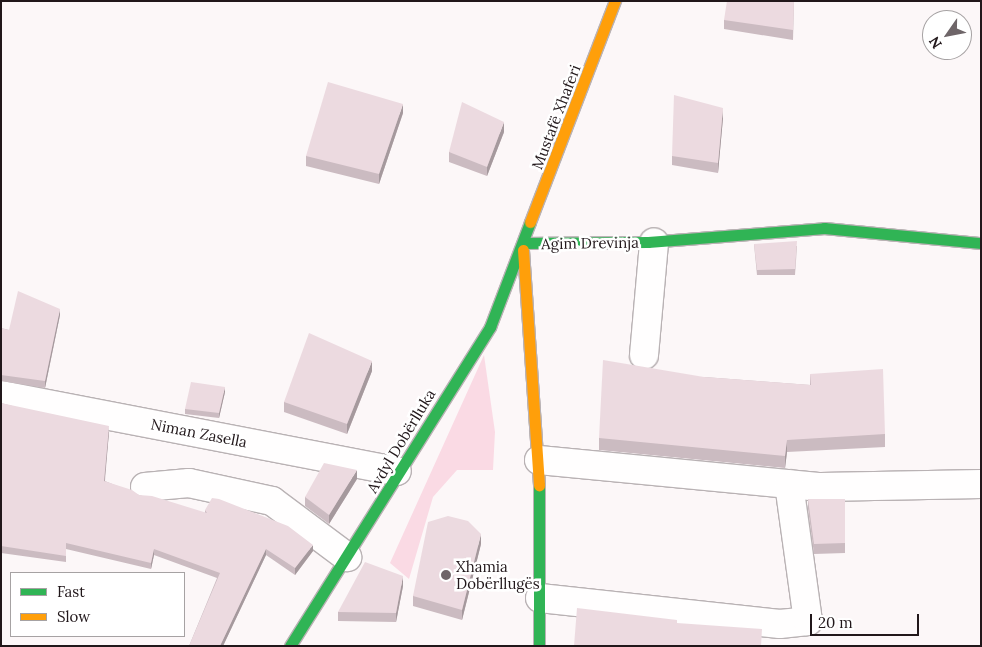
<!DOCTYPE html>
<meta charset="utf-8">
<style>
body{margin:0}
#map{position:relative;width:982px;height:647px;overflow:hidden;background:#fcf7f8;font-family:Lora,serif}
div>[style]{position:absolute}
.green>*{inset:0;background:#fadae4}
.roads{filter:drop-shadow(1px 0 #b9b2b4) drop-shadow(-1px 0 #b9b2b4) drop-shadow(0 1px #b9b2b4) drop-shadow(0 -1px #b9b2b4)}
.street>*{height:28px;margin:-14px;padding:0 14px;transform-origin:14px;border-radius:14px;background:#fffefe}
.fast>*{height:11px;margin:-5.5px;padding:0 5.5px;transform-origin:5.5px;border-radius:5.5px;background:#30b455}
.slow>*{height:11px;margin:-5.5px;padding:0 5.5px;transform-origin:5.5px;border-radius:5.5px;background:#ff9f0a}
.wall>*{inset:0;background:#cbbbc1}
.shaded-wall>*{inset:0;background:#a5999d}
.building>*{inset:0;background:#ecdae0}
.dots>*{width:14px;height:14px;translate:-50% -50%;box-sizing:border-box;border:2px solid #fff;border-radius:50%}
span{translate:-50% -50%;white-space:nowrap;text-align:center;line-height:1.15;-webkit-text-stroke:5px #fff;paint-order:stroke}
.street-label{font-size:15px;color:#21171a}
.poi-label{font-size:15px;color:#21171a}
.left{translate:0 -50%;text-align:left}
.frame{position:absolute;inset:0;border:2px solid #21171a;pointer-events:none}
.legend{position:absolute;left:10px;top:572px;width:175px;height:65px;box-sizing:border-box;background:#fff;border:1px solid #a6a2a3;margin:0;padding:6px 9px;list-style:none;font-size:15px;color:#21171a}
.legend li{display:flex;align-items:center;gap:10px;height:25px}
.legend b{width:25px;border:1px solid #a6a2a3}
.north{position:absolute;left:922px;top:10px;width:50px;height:50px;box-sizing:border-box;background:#fff;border:1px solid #a6a2a3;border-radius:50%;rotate:237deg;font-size:14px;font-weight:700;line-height:20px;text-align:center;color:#21171a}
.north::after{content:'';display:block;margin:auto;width:18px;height:22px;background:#6e6568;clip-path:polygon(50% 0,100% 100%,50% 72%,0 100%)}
.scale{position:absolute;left:810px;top:614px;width:109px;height:22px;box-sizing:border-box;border:2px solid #21171a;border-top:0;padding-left:6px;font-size:15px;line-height:18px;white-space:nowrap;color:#21171a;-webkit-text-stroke:4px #fff;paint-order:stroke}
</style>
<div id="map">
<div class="green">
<div style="clip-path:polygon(484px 355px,495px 432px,493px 470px,457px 470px,433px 497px,409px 579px,390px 563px)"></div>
</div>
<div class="roads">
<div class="street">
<div style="left:644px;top:355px;width:113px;rotate:-84.9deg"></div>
<div style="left:1px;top:395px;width:403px;rotate:10.9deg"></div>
<div style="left:539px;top:460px;width:283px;rotate:5.5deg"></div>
<div style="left:821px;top:487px;width:160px;rotate:-1.1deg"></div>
<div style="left:145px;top:487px;width:44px;rotate:-5.2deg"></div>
<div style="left:189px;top:483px;width:85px;rotate:12.2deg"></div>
<div style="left:272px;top:501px;width:94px;rotate:36.7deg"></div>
<div style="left:540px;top:598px;width:241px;rotate:6.2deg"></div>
<div style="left:780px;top:624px;width:28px;rotate:-6deg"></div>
<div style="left:808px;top:621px;width:138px;rotate:-97.9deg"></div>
</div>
<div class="fast">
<div style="left:523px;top:243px;width:125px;rotate:-0.5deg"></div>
<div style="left:648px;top:242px;width:177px;rotate:-4.5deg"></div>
<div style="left:824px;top:228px;width:158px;rotate:5.5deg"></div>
<div style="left:539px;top:485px;width:161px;rotate:90deg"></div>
<div style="left:290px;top:646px;width:377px;rotate:-57.9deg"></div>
<div style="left:490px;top:327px;width:112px;rotate:-69.1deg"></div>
</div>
<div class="slow">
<div style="left:530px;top:222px;width:237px;rotate:-69deg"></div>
<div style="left:523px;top:250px;width:236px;rotate:86.1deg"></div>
</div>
</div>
<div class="wall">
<div style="clip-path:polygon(794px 1px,793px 40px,724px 29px,724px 20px)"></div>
<div style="clip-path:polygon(403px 113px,379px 184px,306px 166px,306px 156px)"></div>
<div style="clip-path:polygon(723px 118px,718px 173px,672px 165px,672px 156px)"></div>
<div style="clip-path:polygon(504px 132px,487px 176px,449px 162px,449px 152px)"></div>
<div style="clip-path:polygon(754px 244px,797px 246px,795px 275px,757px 275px)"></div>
<div style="clip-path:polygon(60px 315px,45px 388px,1px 381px,1px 328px,9px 330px)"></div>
<div style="clip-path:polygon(372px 371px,347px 434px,284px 412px,284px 402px)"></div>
<div style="clip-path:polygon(810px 374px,885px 434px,885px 447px,787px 452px,785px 468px,599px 450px,599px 438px,704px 377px,810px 385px)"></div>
<div style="clip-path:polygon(225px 392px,219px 418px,185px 414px,185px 409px)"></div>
<div style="clip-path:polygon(1px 403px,109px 432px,105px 481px,139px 495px,205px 513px,205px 510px,313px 551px,295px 575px,266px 555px,223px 646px,189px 646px,217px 578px,154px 555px,151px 569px,66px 549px,66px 562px,1px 553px)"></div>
<div style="clip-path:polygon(357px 479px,329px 524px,305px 506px,305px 497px)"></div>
<div style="clip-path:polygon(808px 499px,845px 499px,845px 553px,814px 554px,808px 509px)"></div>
<div style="clip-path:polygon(481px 544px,462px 620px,413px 606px,413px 596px)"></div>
<div style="clip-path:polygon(403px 586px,396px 622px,338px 621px,338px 612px)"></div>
</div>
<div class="shaded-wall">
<div style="clip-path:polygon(403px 104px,403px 113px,379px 184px,379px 174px)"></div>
<div style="clip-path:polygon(723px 108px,723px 118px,718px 173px,718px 163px)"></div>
<div style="clip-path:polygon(504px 122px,504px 132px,487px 176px,487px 167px)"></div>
<div style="clip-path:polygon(60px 309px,60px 315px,45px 388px,45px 381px)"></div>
<div style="clip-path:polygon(372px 361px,372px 371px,347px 434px,347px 424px)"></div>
<div style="clip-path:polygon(225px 387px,225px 392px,219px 418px,219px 413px)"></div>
<div style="clip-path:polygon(109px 426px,109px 432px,104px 487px,104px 481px)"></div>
<div style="clip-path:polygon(787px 440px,787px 452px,785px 468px,785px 456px)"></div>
<div style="clip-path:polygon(357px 470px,357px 479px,329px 524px,329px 515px)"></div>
<div style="clip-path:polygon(481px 534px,481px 544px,462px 620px,462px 610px)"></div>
<div style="clip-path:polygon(313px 545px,313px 551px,295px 575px,295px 568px)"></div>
<div style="clip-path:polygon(154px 549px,154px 555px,151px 569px,151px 563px)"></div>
<div style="clip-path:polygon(266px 549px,266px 555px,223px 646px,220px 646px)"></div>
<div style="clip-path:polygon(403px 576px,403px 586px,396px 622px,396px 613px)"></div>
</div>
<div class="building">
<div style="clip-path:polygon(727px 1px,794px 1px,793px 30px,724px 20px)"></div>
<div style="clip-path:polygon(328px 82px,403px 104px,379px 174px,306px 156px)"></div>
<div style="clip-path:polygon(674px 95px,723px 108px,718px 163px,672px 156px)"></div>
<div style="clip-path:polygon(462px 102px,504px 122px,487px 167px,449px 152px)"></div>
<div style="clip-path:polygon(797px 241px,795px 269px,757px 270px,754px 244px)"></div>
<div style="clip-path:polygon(18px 291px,60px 309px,45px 381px,1px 375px,1px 328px,9px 330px)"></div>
<div style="clip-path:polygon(309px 333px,372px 361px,347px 424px,284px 402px)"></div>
<div style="clip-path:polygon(603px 360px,704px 377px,811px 385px,810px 374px,883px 369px,885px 434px,787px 440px,785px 456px,599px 438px)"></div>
<div style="clip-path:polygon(191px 382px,225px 387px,219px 413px,185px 409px)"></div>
<div style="clip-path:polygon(1px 403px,109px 426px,104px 481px,132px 490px,139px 495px,152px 496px,207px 513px,205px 510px,212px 498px,219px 499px,288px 526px,313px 545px,295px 568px,266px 549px,220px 646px,189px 646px,220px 573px,154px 549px,151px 563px,66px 543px,66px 556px,1px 546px)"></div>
<div style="clip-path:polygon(324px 463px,357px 470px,329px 515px,305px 497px)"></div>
<div style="clip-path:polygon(808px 499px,845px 499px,845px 543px,814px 544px)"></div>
<div style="clip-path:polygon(448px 516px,468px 521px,481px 534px,462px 610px,413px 596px,428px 522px)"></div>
<div style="clip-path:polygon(365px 562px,403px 576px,396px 613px,338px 612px)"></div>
<div style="clip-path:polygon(577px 608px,677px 620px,677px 623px,762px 629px,761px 646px,574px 646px)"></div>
</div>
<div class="dots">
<div style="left:446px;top:575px;background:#6e6568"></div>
</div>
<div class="street-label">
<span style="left:556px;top:117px;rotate:-69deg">Mustafë Xhaferi</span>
<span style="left:590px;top:243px;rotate:-1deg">Agim Drevinja</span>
<span style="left:199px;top:433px;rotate:11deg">Niman Zasella</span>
<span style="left:401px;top:441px;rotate:-59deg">Avdyl Dobërlluka</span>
</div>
<div class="poi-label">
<span class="left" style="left:456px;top:575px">Xhamia<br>Dobërllugës</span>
</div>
<div class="frame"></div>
<ul class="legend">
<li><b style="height:6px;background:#30b455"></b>Fast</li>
<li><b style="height:6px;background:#ff9f0a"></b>Slow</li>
</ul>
<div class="north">N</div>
<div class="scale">20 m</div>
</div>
